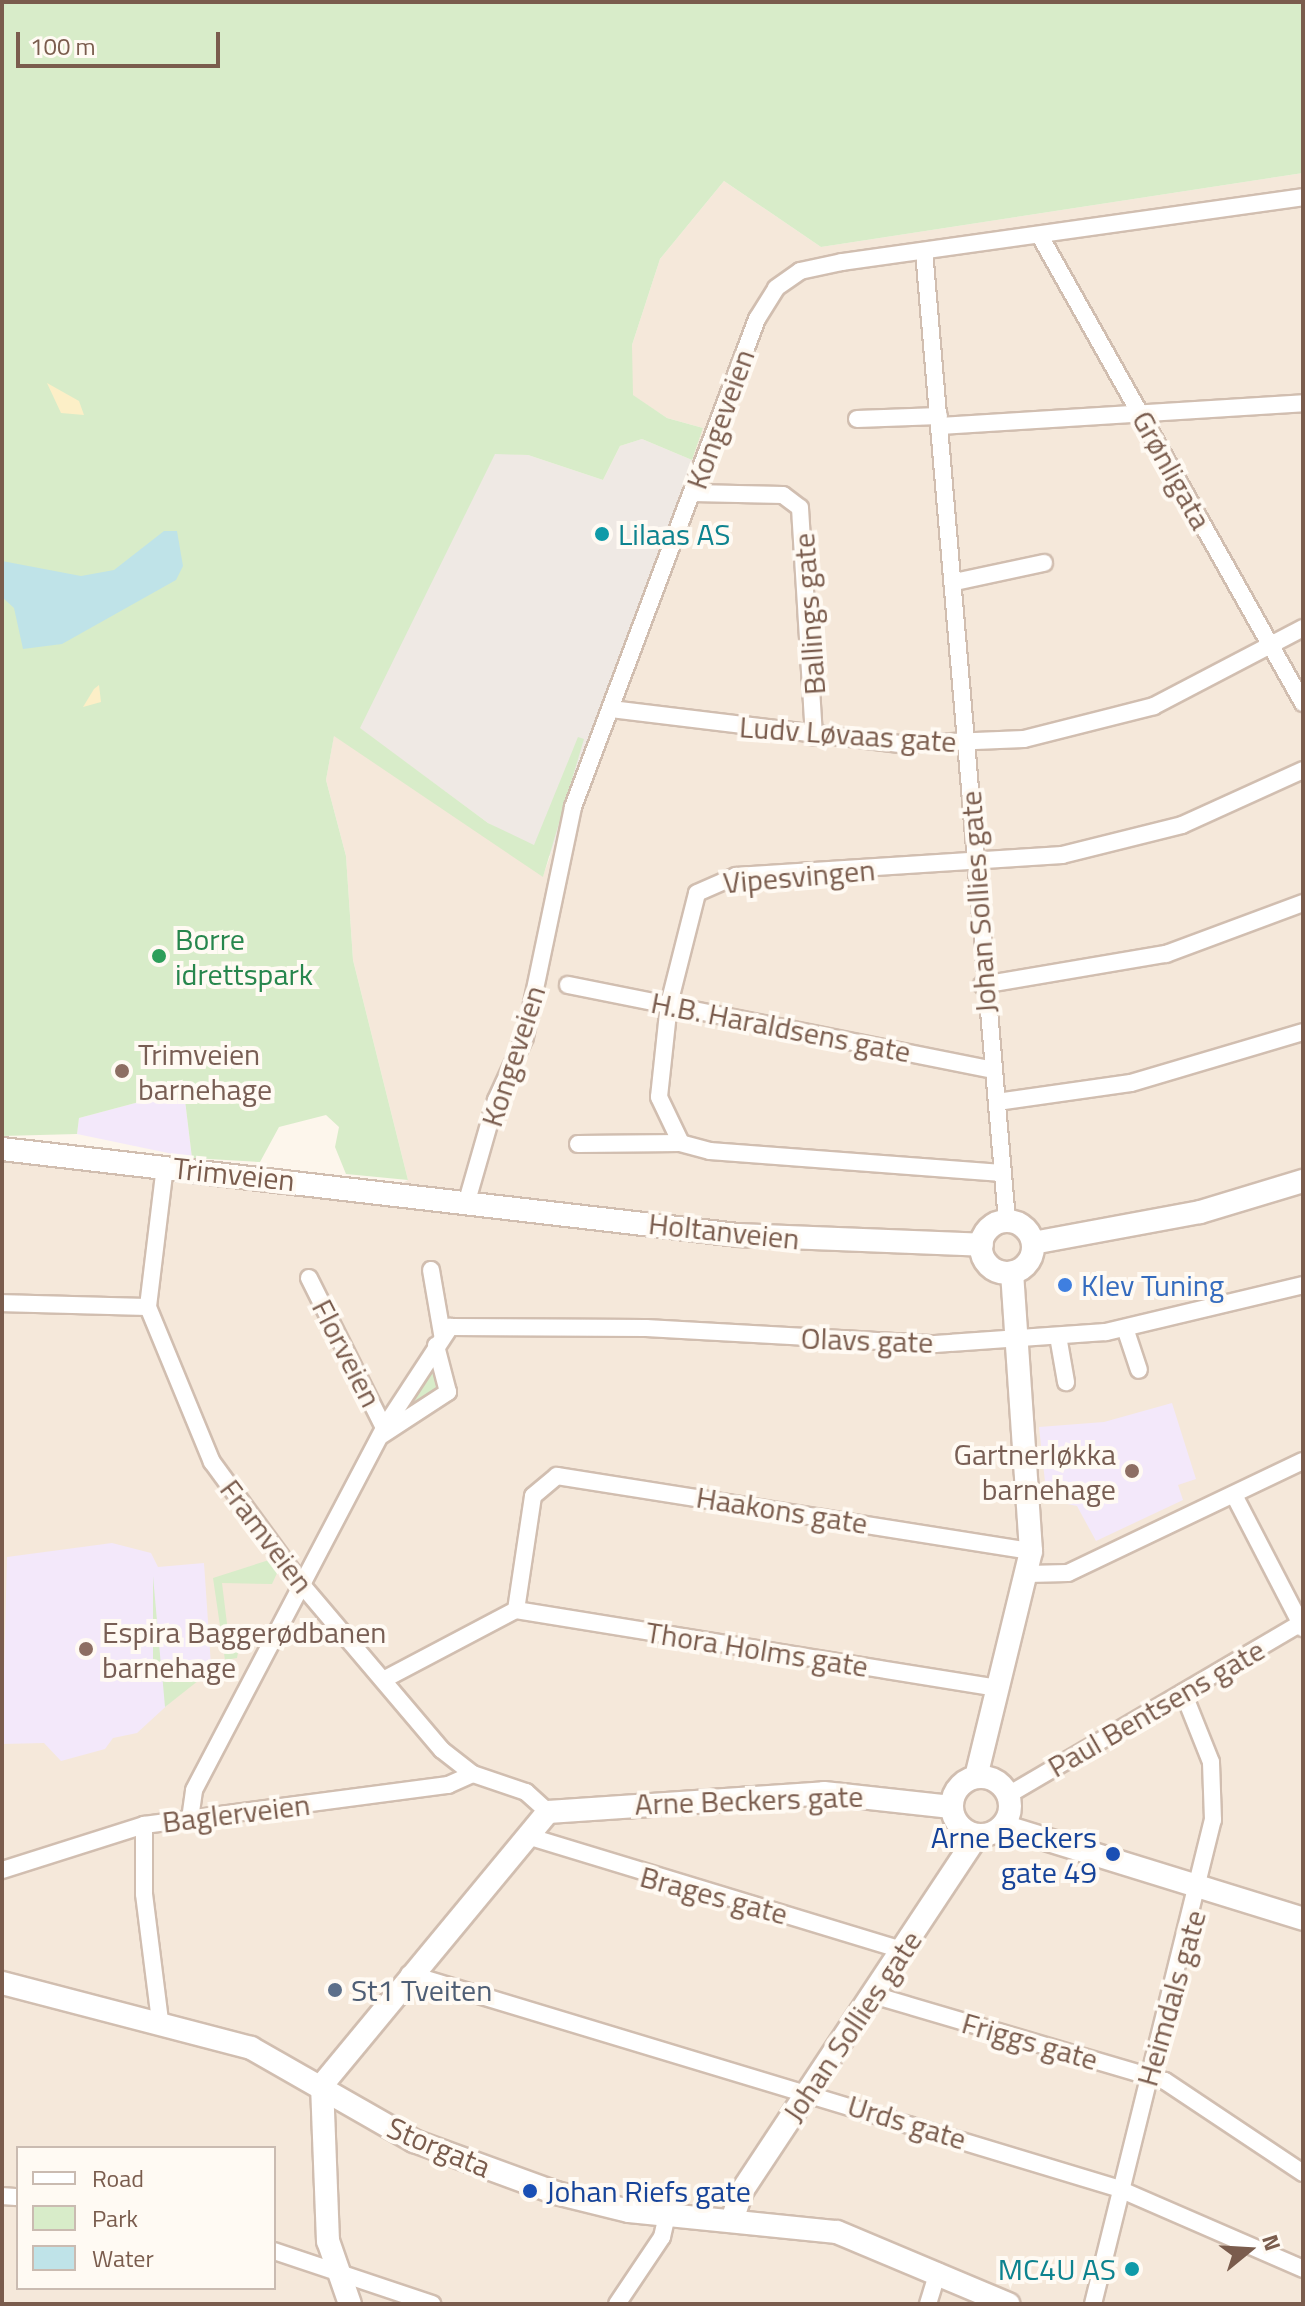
<!DOCTYPE html>
<meta charset="utf-8">
<style>
body{margin:0}
#map{position:relative;width:1305px;height:2306px;overflow:hidden;background:#fdf6ec;font-family:"Titillium Web",sans-serif}
div>[style]{position:absolute}
.residential>*{inset:0;background:#f5e8da}
.industrial>*{inset:0;background:#efe9e4}
.education>*{inset:0;background:#f3e8fa}
.green>*{inset:0;background:#d8ecc9}
.sand>*{inset:0;background:#fcefc7}
.water>*{inset:0;background:#bfe3e8}
.roads{filter:drop-shadow(2px 0 #d1beb0) drop-shadow(-2px 0 #d1beb0) drop-shadow(0 2px #d1beb0) drop-shadow(0 -2px #d1beb0)}
.street>*{height:16px;margin:-8px;padding:0 8px;transform-origin:8px;border-radius:8px;background:#fff}
.secondary>*{height:22px;margin:-11px;padding:0 11px;transform-origin:11px;border-radius:11px;background:#fff}
.secondary>.ring{margin:-11px;padding:0;box-sizing:content-box;background:none;border:22px solid #fff;border-radius:50%}
.dots>*{width:22px;height:22px;translate:-50% -50%;box-sizing:border-box;border:4px solid #fffaf3;border-radius:50%}
span{translate:-50% -50%;white-space:nowrap;text-align:center;line-height:1.15;-webkit-text-stroke:8px #fffaf3;paint-order:stroke}
.street-label{font-size:30px;color:#7a5c4d}
.culture-label{font-size:30px;color:#0d838f}
.left{translate:0 -50%;text-align:left}
.right{translate:-100% -50%;text-align:right}
.leisure-label{font-size:30px;color:#27864d}
.education-label{font-size:30px;color:#785e54}
.shop-label{font-size:30px;color:#366cbe}
.transit-label{font-size:30px;color:#164399}
.service-label{font-size:30px;color:#4e5e75}
.frame{position:absolute;inset:0;border:4px solid #7a5c4d;pointer-events:none}
.legend{position:absolute;left:16px;top:2146px;width:260px;height:144px;box-sizing:border-box;background:#fffaf3;border:2px solid #cabbb1;margin:0;padding:10px 14px;list-style:none;font-size:24px;color:#7a5c4d}
.legend li{display:flex;align-items:center;gap:16px;height:40px}
.legend b{width:40px;border:2px solid #cabbb1}
.north{position:absolute;left:1209px;top:2210px;width:80px;height:80px;-webkit-text-stroke:6px #fffaf3;paint-order:stroke;rotate:72deg;font-size:22px;font-weight:700;line-height:32px;text-align:center;color:#7a5c4d}
.north::after{content:'';display:block;margin:auto;width:28px;height:36px;background:#7a5c4d;clip-path:polygon(50% 0,100% 100%,50% 72%,0 100%)}
.scale{position:absolute;left:16px;top:32px;width:204px;height:36px;box-sizing:border-box;border:4px solid #7a5c4d;border-top:0;padding-left:10px;font-size:24px;line-height:28px;white-space:nowrap;color:#7a5c4d;-webkit-text-stroke:6px #fffaf3;paint-order:stroke}
</style>
<div id="map">
<div class="residential">
<div style="clip-path:polygon(evenodd,1303px 173px,1303px 2304px,2px 2304px,2px 1157px,376px 1197px,408px 1180px,353px 960px,346px 856px,326px 780px,334px 735px,543px 876px,703px 428px,667px 418px,632px 395px,632px 345px,660px 259px,724px 181px,821px 247px,1303px 173px,18px 2148px,274px 2148px,274px 2288px,18px 2288px,18px 2148px)"></div>
</div>
<div class="industrial">
<div style="clip-path:polygon(642px 439px,692px 460px,550px 856px,488px 823px,359px 728px,495px 453px,528px 455px,603px 480px,620px 446px)"></div>
</div>
<div class="education">
<div style="clip-path:polygon(154px 1098px,185px 1100px,192px 1158px,77px 1134px,79px 1118px)"></div>
<div style="clip-path:polygon(1172px 1403px,1196px 1479px,1178px 1485px,1183px 1500px,1096px 1541px,1077px 1506px,1047px 1500px,1039px 1427px,1104px 1422px)"></div>
<div style="clip-path:polygon(112px 1543px,151px 1553px,158px 1567px,204px 1563px,211px 1665px,137px 1733px,113px 1738px,105px 1749px,61px 1761px,44px 1743px,2px 1744px,7px 1557px)"></div>
</div>
<div class="green">
<div style="clip-path:polygon(2px 2px,1303px 2px,1303px 173px,821px 247px,724px 181px,660px 259px,632px 345px,633px 395px,667px 418px,703px 428px,692px 460px,642px 439px,620px 446px,603px 480px,528px 455px,495px 454px,360px 728px,488px 823px,534px 845px,578px 737px,584px 739px,543px 877px,334px 736px,326px 780px,346px 856px,353px 960px,408px 1180px,346px 1174px,335px 1147px,339px 1127px,326px 1115px,279px 1127px,260px 1162px,192px 1158px,185px 1100px,154px 1098px,79px 1118px,77px 1134px,2px 1136px)"></div>
<div style="clip-path:polygon(434px 1368px,437px 1392px,401px 1419px,425px 1376px)"></div>
<div style="clip-path:polygon(269px 1560px,279px 1569px,272px 1584px,222px 1583px,230px 1648px,239px 1647px,237px 1658px,225px 1660px,213px 1578px)"></div>
<div style="clip-path:polygon(153px 1576px,161px 1666px,153px 1664px)"></div>
<div style="clip-path:polygon(208px 1669px,208px 1673px,165px 1707px,162px 1673px)"></div>
</div>
<div class="sand">
<div style="clip-path:polygon(47px 383px,79px 401px,84px 415px,61px 413px)"></div>
<div style="clip-path:polygon(99px 685px,101px 702px,83px 707px,94px 689px)"></div>
</div>
<div class="water">
<div style="clip-path:polygon(164px 531px,177px 531px,183px 566px,176px 580px,62px 644px,23px 649px,14px 608px,2px 597px,2px 561px,81px 576px,114px 570px)"></div>
</div>
<div class="roads">
<div class="street">
<div style="left:1040px;top:236px;width:536px;rotate:60.61deg"></div>
<div style="left:924px;top:251px;width:974px;rotate:85.11deg"></div>
<div style="left:857px;top:419px;width:82px;rotate:-2.1deg"></div>
<div style="left:940px;top:426px;width:364px;rotate:-3.6deg"></div>
<div style="left:693px;top:493px;width:90px;rotate:1.3deg"></div>
<div style="left:783px;top:495px;width:21px;rotate:37deg"></div>
<div style="left:800px;top:508px;width:229px;rotate:86.5deg"></div>
<div style="left:955px;top:582px;width:91px;rotate:-12.1deg"></div>
<div style="left:611px;top:709px;width:293px;rotate:6.9deg"></div>
<div style="left:902px;top:744px;width:122px;rotate:-2.3deg"></div>
<div style="left:1024px;top:739px;width:134px;rotate:-14.2deg"></div>
<div style="left:1154px;top:706px;width:168px;rotate:-27.6deg"></div>
<div style="left:568px;top:985px;width:433px;rotate:11.3deg"></div>
<div style="left:982px;top:985px;width:187px;rotate:-9.6deg"></div>
<div style="left:1166px;top:954px;width:146px;rotate:-20.4deg"></div>
<div style="left:997px;top:1102px;width:135px;rotate:-8.1deg"></div>
<div style="left:1131px;top:1083px;width:179px;rotate:-16.5deg"></div>
<div style="left:578px;top:1144px;width:103px;rotate:-0.6deg"></div>
<div style="left:165px;top:1166px;width:142px;rotate:96.9deg"></div>
<div style="left:148px;top:1307px;width:168px;rotate:67.6deg"></div>
<div style="left:212px;top:1462px;width:152px;rotate:53.8deg"></div>
<div style="left:302px;top:1585px;width:216px;rotate:49.7deg"></div>
<div style="left:442px;top:1750px;width:39px;rotate:38deg"></div>
<div style="left:473px;top:1774px;width:56px;rotate:18.8deg"></div>
<div style="left:526px;top:1792px;width:30px;rotate:42deg"></div>
<div style="left:1002px;top:1173px;width:293px;rotate:-175.7deg"></div>
<div style="left:710px;top:1151px;width:30px;rotate:-165deg"></div>
<div style="left:681px;top:1143px;width:51px;rotate:-115.6deg"></div>
<div style="left:659px;top:1097px;width:94px;rotate:-83.9deg"></div>
<div style="left:669px;top:1004px;width:114px;rotate:-75.8deg"></div>
<div style="left:697px;top:893px;width:43px;rotate:-23.6deg"></div>
<div style="left:736px;top:876px;width:327px;rotate:-3.7deg"></div>
<div style="left:1062px;top:855px;width:124px;rotate:-14deg"></div>
<div style="left:1182px;top:825px;width:133px;rotate:-24.4deg"></div>
<div style="left:467px;top:1201px;width:105px;rotate:-74deg"></div>
<div style="left:496px;top:1100px;width:69px;rotate:-65.3deg"></div>
<div style="left:525px;top:1037px;width:235px;rotate:-78.2deg"></div>
<div style="left:573px;top:807px;width:522px;rotate:-69.34deg"></div>
<div style="left:757px;top:319px;width:36px;rotate:-58deg"></div>
<div style="left:776px;top:288px;width:29px;rotate:-35deg"></div>
<div style="left:800px;top:271px;width:43px;rotate:-12.1deg"></div>
<div style="left:842px;top:262px;width:466px;rotate:-8deg"></div>
<div style="left:431px;top:1270px;width:65px;rotate:80.2deg"></div>
<div style="left:309px;top:1278px;width:168px;rotate:63.4deg"></div>
<div style="left:2px;top:1303px;width:146px;rotate:1.6deg"></div>
<div style="left:1125px;top:1328px;width:44px;rotate:71.6deg"></div>
<div style="left:1058px;top:1336px;width:47px;rotate:80.1deg"></div>
<div style="left:382px;top:1435px;width:79px;rotate:-33.1deg"></div>
<div style="left:448px;top:1392px;width:48px;rotate:-104.6deg"></div>
<div style="left:1234px;top:1495px;width:150px;rotate:62.6deg"></div>
<div style="left:1028px;top:1574px;width:40px;rotate:-1.4deg"></div>
<div style="left:1068px;top:1573px;width:260px;rotate:-25.5deg"></div>
<div style="left:516px;top:1610px;width:488px;rotate:9.2deg"></div>
<div style="left:383px;top:1680px;width:150px;rotate:-27.8deg"></div>
<div style="left:516px;top:1610px;width:115px;rotate:-81.5deg"></div>
<div style="left:533px;top:1496px;width:31px;rotate:-40deg"></div>
<div style="left:557px;top:1476px;width:480px;rotate:9deg"></div>
<div style="left:1008px;top:1795px;width:342px;rotate:-30.4deg"></div>
<div style="left:190px;top:1819px;width:29px;rotate:-82deg"></div>
<div style="left:194px;top:1790px;width:409px;rotate:-62.3deg"></div>
<div style="left:384px;top:1428px;width:121px;rotate:-56.8deg"></div>
<div style="left:450px;top:1327px;width:196px;rotate:0.3deg"></div>
<div style="left:646px;top:1328px;width:289px;rotate:3.2deg"></div>
<div style="left:935px;top:1344px;width:171px;rotate:-4deg"></div>
<div style="left:1106px;top:1332px;width:203px;rotate:-13.4deg"></div>
<div style="left:144px;top:1825px;width:69px;rotate:90deg"></div>
<div style="left:144px;top:1894px;width:128px;rotate:82.8deg"></div>
<div style="left:527px;top:1836px;width:392px;rotate:16.9deg"></div>
<div style="left:2px;top:1870px;width:149px;rotate:-17.6deg"></div>
<div style="left:144px;top:1825px;width:307px;rotate:-7.5deg"></div>
<div style="left:448px;top:1785px;width:27px;rotate:-24deg"></div>
<div style="left:409px;top:1974px;width:740px;rotate:16.82deg"></div>
<div style="left:1117px;top:2188px;width:203px;rotate:23.5deg"></div>
<div style="left:873px;top:1995px;width:304px;rotate:16.4deg"></div>
<div style="left:1165px;top:2081px;width:166px;rotate:33.7deg"></div>
<div style="left:2px;top:2196px;width:16px;rotate:4deg"></div>
<div style="left:274px;top:2251px;width:167px;rotate:18.5deg"></div>
<div style="left:617px;top:2304px;width:81px;rotate:-56.1deg"></div>
<div style="left:662px;top:2237px;width:22px;rotate:-77deg"></div>
<div style="left:928px;top:2304px;width:34px;rotate:-73deg"></div>
<div style="left:1093px;top:2304px;width:499px;rotate:-76.1deg"></div>
<div style="left:1213px;top:1820px;width:58px;rotate:-92deg"></div>
<div style="left:1211px;top:1762px;width:75px;rotate:-111.8deg"></div>
</div>
<div class="secondary">
<div style="left:2px;top:1149px;width:740px;rotate:6.67deg"></div>
<div style="left:737px;top:1235px;width:245px;rotate:2.3deg"></div>
<div class="ring" style="left:981px;top:1221px;width:30px;height:30px"></div>
<div style="left:1033px;top:1243px;width:170px;rotate:-10.5deg"></div>
<div style="left:1200px;top:1212px;width:108px;rotate:-16.8deg"></div>
<div class="ring" style="left:952px;top:1777px;width:36px;height:36px"></div>
<div style="left:976px;top:1777px;width:233px;rotate:-76.3deg"></div>
<div style="left:1031px;top:1551px;width:279px;rotate:-93.9deg"></div>
<div style="left:1003px;top:1826px;width:314px;rotate:17.2deg"></div>
<div style="left:2px;top:1983px;width:257px;rotate:14.6deg"></div>
<div style="left:251px;top:2048px;width:188px;rotate:29.7deg"></div>
<div style="left:414px;top:2141px;width:151px;rotate:20.1deg"></div>
<div style="left:556px;top:2193px;width:75px;rotate:13.9deg"></div>
<div style="left:629px;top:2211px;width:209px;rotate:5.8deg"></div>
<div style="left:837px;top:2232px;width:186px;rotate:22.8deg"></div>
<div style="left:732px;top:2220px;width:31px;rotate:-71deg"></div>
<div style="left:742px;top:2191px;width:426px;rotate:-56.5deg"></div>
<div style="left:350px;top:2304px;width:67px;rotate:-109.2deg"></div>
<div style="left:328px;top:2241px;width:156px;rotate:-92.2deg"></div>
<div style="left:322px;top:2085px;width:354px;rotate:-50.4deg"></div>
<div style="left:548px;top:1812px;width:277px;rotate:-3.9deg"></div>
<div style="left:824px;top:1793px;width:128px;rotate:6.3deg"></div>
</div>
</div>
<div class="dots">
<div style="left:602px;top:534px;background:#0f9aa8"></div>
<div style="left:159px;top:956px;background:#2e9e5b"></div>
<div style="left:122px;top:1071px;background:#8d6e63"></div>
<div style="left:1065px;top:1285px;background:#3f7fe0"></div>
<div style="left:1132px;top:1471px;background:#8d6e63"></div>
<div style="left:86px;top:1649px;background:#8d6e63"></div>
<div style="left:1113px;top:1854px;background:#1a4fb4"></div>
<div style="left:335px;top:1990px;background:#5c6f8a"></div>
<div style="left:530px;top:2191px;background:#1a4fb4"></div>
<div style="left:1132px;top:2269px;background:#0f9aa8"></div>
</div>
<div class="street-label">
<span style="left:720px;top:419px;rotate:-70deg">Kongeveien</span>
<span style="left:1172px;top:470px;rotate:61deg">Grønligata</span>
<span style="left:809px;top:614px;rotate:-94deg">Ballings gate</span>
<span style="left:848px;top:734px;rotate:4deg">Ludv Løvaas gate</span>
<span style="left:799px;top:876px;rotate:-5deg">Vipesvingen</span>
<span style="left:978px;top:902px;rotate:-94deg">Johan Sollies gate</span>
<span style="left:781px;top:1027px;rotate:11deg">H.B. Haraldsens gate</span>
<span style="left:513px;top:1056px;rotate:-72deg">Kongeveien</span>
<span style="left:234px;top:1174px;rotate:6deg">Trimveien</span>
<span style="left:724px;top:1231px;rotate:6deg">Holtanveien</span>
<span style="left:867px;top:1340px;rotate:2deg">Olavs gate</span>
<span style="left:347px;top:1353px;rotate:63deg">Florveien</span>
<span style="left:782px;top:1510px;rotate:9deg">Haakons gate</span>
<span style="left:267px;top:1536px;rotate:53deg">Framveien</span>
<span style="left:757px;top:1649px;rotate:9deg">Thora Holms gate</span>
<span style="left:1156px;top:1708px;rotate:-30deg">Paul Bentsens gate</span>
<span style="left:749px;top:1800px;rotate:-2deg">Arne Beckers gate</span>
<span style="left:236px;top:1813px;rotate:-7deg">Baglerveien</span>
<span style="left:714px;top:1895px;rotate:15deg">Brages gate</span>
<span style="left:1171px;top:1998px;rotate:-74deg">Heimdals gate</span>
<span style="left:852px;top:2026px;rotate:-56deg">Johan Sollies gate</span>
<span style="left:1030px;top:2041px;rotate:16deg">Friggs gate</span>
<span style="left:907px;top:2122px;rotate:17deg">Urds gate</span>
<span style="left:439px;top:2147px;rotate:23deg">Storgata</span>
</div>
<div class="culture-label">
<span class="left" style="left:618px;top:534px">Lilaas AS</span>
<span class="right" style="left:1116px;top:2269px">MC4U AS</span>
</div>
<div class="leisure-label">
<span class="left" style="left:175px;top:956px">Borre<br>idrettspark</span>
</div>
<div class="education-label">
<span class="left" style="left:138px;top:1071px">Trimveien<br>barnehage</span>
<span class="right" style="left:1116px;top:1471px">Gartnerløkka<br>barnehage</span>
<span class="left" style="left:102px;top:1649px">Espira Baggerødbanen<br>barnehage</span>
</div>
<div class="shop-label">
<span class="left" style="left:1081px;top:1285px">Klev Tuning</span>
</div>
<div class="transit-label">
<span class="right" style="left:1097px;top:1854px">Arne Beckers<br>gate 49</span>
<span class="left" style="left:546px;top:2191px">Johan Riefs gate</span>
</div>
<div class="service-label">
<span class="left" style="left:351px;top:1990px">St1 Tveiten</span>
</div>
<div class="frame"></div>
<ul class="legend">
<li><b style="height:10px;background:#fff"></b>Road</li>
<li><b style="height:22px;background:#d8ecc9"></b>Park</li>
<li><b style="height:22px;background:#bfe3e8"></b>Water</li>
</ul>
<div class="north">N</div>
<div class="scale">100 m</div>
</div>
